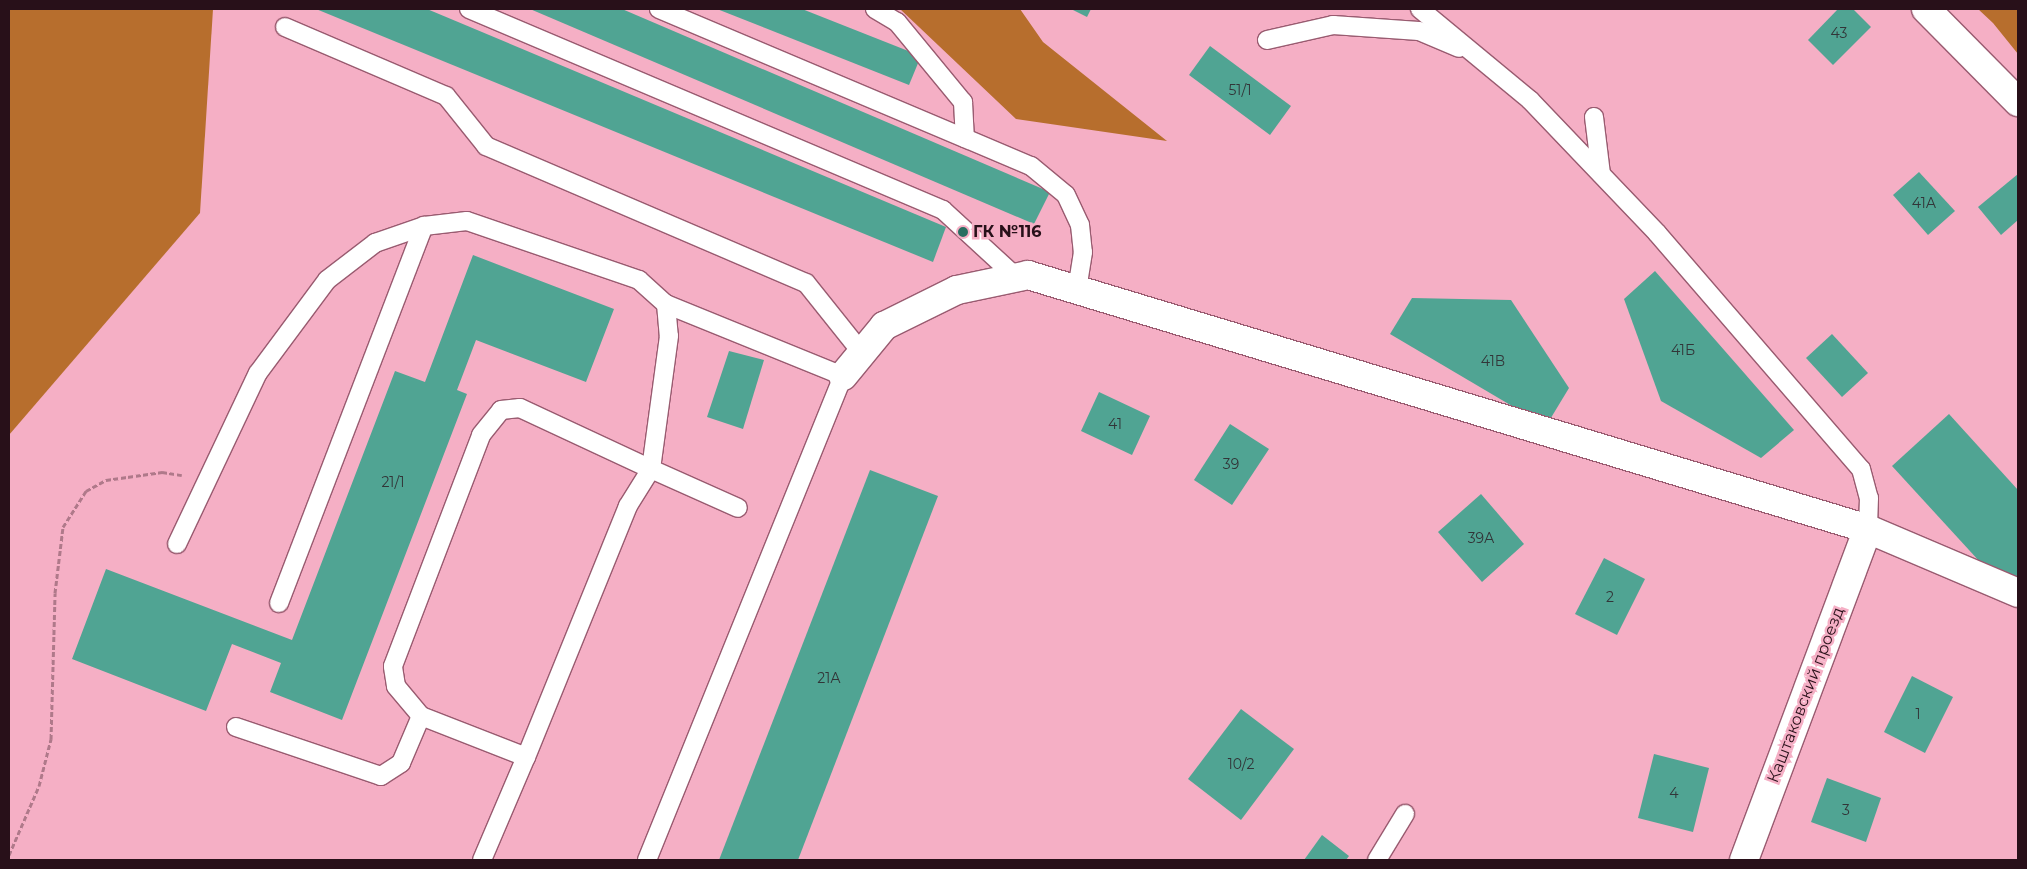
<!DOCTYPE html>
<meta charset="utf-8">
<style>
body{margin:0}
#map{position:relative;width:2027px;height:869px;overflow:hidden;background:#f5afc5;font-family:Montserrat,sans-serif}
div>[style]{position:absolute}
.forest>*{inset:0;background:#b76e2d}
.building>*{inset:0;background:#50a493}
.path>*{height:3px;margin-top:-1.5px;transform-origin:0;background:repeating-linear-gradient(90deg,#af798a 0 5px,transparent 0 7.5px)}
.roads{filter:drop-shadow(1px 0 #995b70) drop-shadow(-1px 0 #995b70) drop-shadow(0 1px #995b70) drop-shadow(0 -1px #995b70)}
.service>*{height:18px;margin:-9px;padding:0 9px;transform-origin:9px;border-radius:9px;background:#fff}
.minor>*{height:28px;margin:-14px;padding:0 14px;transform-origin:14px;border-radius:14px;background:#fff}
.tertiary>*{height:28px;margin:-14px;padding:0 14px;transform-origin:14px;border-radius:14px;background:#fff}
.dots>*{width:14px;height:14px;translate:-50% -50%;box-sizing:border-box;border:2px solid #f5afc5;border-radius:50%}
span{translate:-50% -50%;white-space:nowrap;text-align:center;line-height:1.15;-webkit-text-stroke:5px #f5afc5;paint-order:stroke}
.number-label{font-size:14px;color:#323538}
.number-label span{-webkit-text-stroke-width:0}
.poi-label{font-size:16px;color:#281019;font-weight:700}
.left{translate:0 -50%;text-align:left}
.street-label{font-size:16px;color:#281019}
.frame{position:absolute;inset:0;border:10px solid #281019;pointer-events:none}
</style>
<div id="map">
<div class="forest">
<div style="clip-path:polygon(9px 9px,213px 9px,200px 213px,9px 435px)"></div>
<div style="clip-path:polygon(900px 9px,1020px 9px,1043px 42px,1167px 141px,1016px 119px)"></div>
<div style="clip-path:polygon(1978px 9px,2018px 9px,2018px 54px,1993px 23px)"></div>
</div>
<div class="building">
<div style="clip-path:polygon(316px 9px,427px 9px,946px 227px,933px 262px)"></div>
<div style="clip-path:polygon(530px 9px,622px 9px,1050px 192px,1034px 224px)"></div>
<div style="clip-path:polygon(717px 9px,802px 9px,921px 56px,909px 85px)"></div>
<div style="clip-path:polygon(1071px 9px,1091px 9px,1087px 17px)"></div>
<div style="clip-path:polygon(1838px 9px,1853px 9px,1871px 27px,1833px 65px,1808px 40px)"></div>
<div style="clip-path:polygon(1210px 46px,1291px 106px,1270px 135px,1189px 75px)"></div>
<div style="clip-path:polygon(1919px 172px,1955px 211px,1928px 235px,1893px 195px)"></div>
<div style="clip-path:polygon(2018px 174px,2018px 220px,2001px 235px,1978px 207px)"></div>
<div style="clip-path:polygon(473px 255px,614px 309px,586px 382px,476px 340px,457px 390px,467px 394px,342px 720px,270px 692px,281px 663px,232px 644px,206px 711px,72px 659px,106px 569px,292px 640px,395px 371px,425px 382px)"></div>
<div style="clip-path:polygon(1655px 271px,1794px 430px,1761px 458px,1661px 401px,1624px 299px)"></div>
<div style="clip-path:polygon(1412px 298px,1511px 300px,1569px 388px,1546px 426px,1390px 334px)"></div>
<div style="clip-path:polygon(1832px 334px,1868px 373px,1842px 397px,1806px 358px)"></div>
<div style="clip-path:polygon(729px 351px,764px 360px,743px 429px,707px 417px)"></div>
<div style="clip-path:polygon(1099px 392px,1150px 416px,1132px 455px,1081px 431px)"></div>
<div style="clip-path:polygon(1949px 414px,2018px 490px,2018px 581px,1980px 562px,1892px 466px)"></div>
<div style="clip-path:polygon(1230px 424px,1269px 449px,1232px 505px,1194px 480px)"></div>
<div style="clip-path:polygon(870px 470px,938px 496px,798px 860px,719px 860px)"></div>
<div style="clip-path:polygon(1481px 494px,1524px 544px,1482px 582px,1438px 532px)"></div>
<div style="clip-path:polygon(1604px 558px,1645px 579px,1617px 635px,1575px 614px)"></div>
<div style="clip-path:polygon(1912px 676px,1953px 697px,1925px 753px,1884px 732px)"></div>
<div style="clip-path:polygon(1241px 709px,1294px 749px,1241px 820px,1188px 779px)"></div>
<div style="clip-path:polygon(1654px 754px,1709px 768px,1693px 832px,1638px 818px)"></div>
<div style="clip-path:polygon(1827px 778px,1881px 798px,1866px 842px,1811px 822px)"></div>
<div style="clip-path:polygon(1322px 835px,1349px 856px,1346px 860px,1304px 860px)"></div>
</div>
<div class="path">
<div style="left:9px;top:855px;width:75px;rotate:-66.5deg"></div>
<div style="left:39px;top:786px;width:49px;rotate:-75.7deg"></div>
<div style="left:51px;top:739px;width:146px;rotate:-88.4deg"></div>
<div style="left:55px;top:593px;width:66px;rotate:-83.1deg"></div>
<div style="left:63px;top:527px;width:43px;rotate:-57.4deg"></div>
<div style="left:86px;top:491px;width:23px;rotate:-29deg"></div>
<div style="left:106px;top:480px;width:57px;rotate:-8.1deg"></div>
<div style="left:162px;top:472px;width:20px;rotate:9deg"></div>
</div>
<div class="roads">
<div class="service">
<div style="left:469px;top:9px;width:515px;rotate:22.98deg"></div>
<div style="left:943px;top:210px;width:100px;rotate:42.6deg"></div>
<div style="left:659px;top:9px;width:404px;rotate:22.9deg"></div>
<div style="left:1031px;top:166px;width:45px;rotate:39.6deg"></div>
<div style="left:1066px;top:195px;width:33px;rotate:65deg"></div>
<div style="left:1080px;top:225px;width:27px;rotate:84deg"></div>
<div style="left:1083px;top:252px;width:39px;rotate:99deg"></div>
<div style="left:875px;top:9px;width:26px;rotate:31deg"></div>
<div style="left:897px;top:22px;width:104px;rotate:50.5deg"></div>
<div style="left:963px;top:102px;width:36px;rotate:87deg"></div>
<div style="left:1420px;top:9px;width:143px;rotate:39.6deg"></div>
<div style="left:1530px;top:100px;width:184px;rotate:46.3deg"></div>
<div style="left:1657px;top:233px;width:312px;rotate:49.2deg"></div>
<div style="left:1861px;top:469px;width:30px;rotate:75deg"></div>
<div style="left:1869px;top:498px;width:31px;rotate:92deg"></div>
<div style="left:285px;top:27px;width:175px;rotate:23.2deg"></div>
<div style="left:446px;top:96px;width:64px;rotate:51.3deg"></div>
<div style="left:486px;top:146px;width:348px;rotate:23.2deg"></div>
<div style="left:806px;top:283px;width:90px;rotate:51.3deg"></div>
<div style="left:1267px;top:40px;width:68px;rotate:-12.8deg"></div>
<div style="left:1333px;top:25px;width:86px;rotate:4deg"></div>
<div style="left:1419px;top:31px;width:43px;rotate:23deg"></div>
<div style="left:1594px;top:117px;width:57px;rotate:83deg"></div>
<div style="left:177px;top:544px;width:189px;rotate:-64.7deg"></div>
<div style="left:258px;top:373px;width:116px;rotate:-53.4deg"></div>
<div style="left:327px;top:280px;width:61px;rotate:-37.6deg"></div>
<div style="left:375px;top:243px;width:52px;rotate:-19.1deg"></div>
<div style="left:424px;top:226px;width:43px;rotate:-6.6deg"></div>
<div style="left:467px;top:221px;width:182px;rotate:18.9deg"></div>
<div style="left:639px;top:280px;width:36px;rotate:42deg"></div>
<div style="left:666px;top:304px;width:32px;rotate:85deg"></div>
<div style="left:669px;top:336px;width:134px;rotate:97.7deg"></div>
<div style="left:651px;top:469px;width:44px;rotate:121.9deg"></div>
<div style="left:628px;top:506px;width:271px;rotate:112.1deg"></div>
<div style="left:526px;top:757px;width:113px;rotate:-158.7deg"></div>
<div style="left:421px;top:716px;width:39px;rotate:-130deg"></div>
<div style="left:396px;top:686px;width:20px;rotate:-99deg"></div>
<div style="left:393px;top:666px;width:247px;rotate:-69.1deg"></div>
<div style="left:481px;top:435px;width:32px;rotate:-51deg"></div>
<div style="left:501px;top:410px;width:19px;rotate:-6deg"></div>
<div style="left:520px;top:408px;width:145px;rotate:25deg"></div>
<div style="left:651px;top:469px;width:95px;rotate:24.1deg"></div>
<div style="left:279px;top:603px;width:404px;rotate:-69deg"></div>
<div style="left:236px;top:727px;width:153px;rotate:18.7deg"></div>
<div style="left:381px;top:776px;width:24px;rotate:-33deg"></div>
<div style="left:401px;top:763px;width:51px;rotate:-66.9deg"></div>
<div style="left:482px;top:860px;width:112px;rotate:-66.9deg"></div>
<div style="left:647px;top:860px;width:522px;rotate:-67.95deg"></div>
<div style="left:843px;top:376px;width:191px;rotate:-157.9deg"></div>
<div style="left:1377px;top:860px;width:54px;rotate:-58.7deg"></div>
</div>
<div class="minor">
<div style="left:843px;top:376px;width:65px;rotate:-50.6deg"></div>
<div style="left:884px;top:326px;width:81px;rotate:-26.3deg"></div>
<div style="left:957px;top:290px;width:73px;rotate:-11.9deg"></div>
<div style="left:1028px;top:275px;width:878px;rotate:16.82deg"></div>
<div style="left:1868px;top:529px;width:163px;rotate:23.1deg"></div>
<div style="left:1744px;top:860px;width:353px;rotate:-69.5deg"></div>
</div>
<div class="tertiary">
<div style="left:1926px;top:9px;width:131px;rotate:45.3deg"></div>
</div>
</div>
<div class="dots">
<div style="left:963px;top:232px;background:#296e61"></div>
</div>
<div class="number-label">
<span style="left:1839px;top:33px">43</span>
<span style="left:1240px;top:90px">51/1</span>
<span style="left:1924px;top:203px">41А</span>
<span style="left:1683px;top:350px">41Б</span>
<span style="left:1493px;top:361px">41В</span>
<span style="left:1115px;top:424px">41</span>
<span style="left:1231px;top:464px">39</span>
<span style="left:393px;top:482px">21/1</span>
<span style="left:1481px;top:538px">39А</span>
<span style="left:1610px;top:597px">2</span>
<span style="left:829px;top:678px">21А</span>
<span style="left:1918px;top:714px">1</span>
<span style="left:1241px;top:764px">10/2</span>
<span style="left:1674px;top:793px">4</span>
<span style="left:1846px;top:810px">3</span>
</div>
<div class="poi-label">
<span class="left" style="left:973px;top:232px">ГК №116</span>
</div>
<div class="street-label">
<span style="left:1806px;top:695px;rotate:-69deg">Каштаковский проезд</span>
</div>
<div class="frame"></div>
</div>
